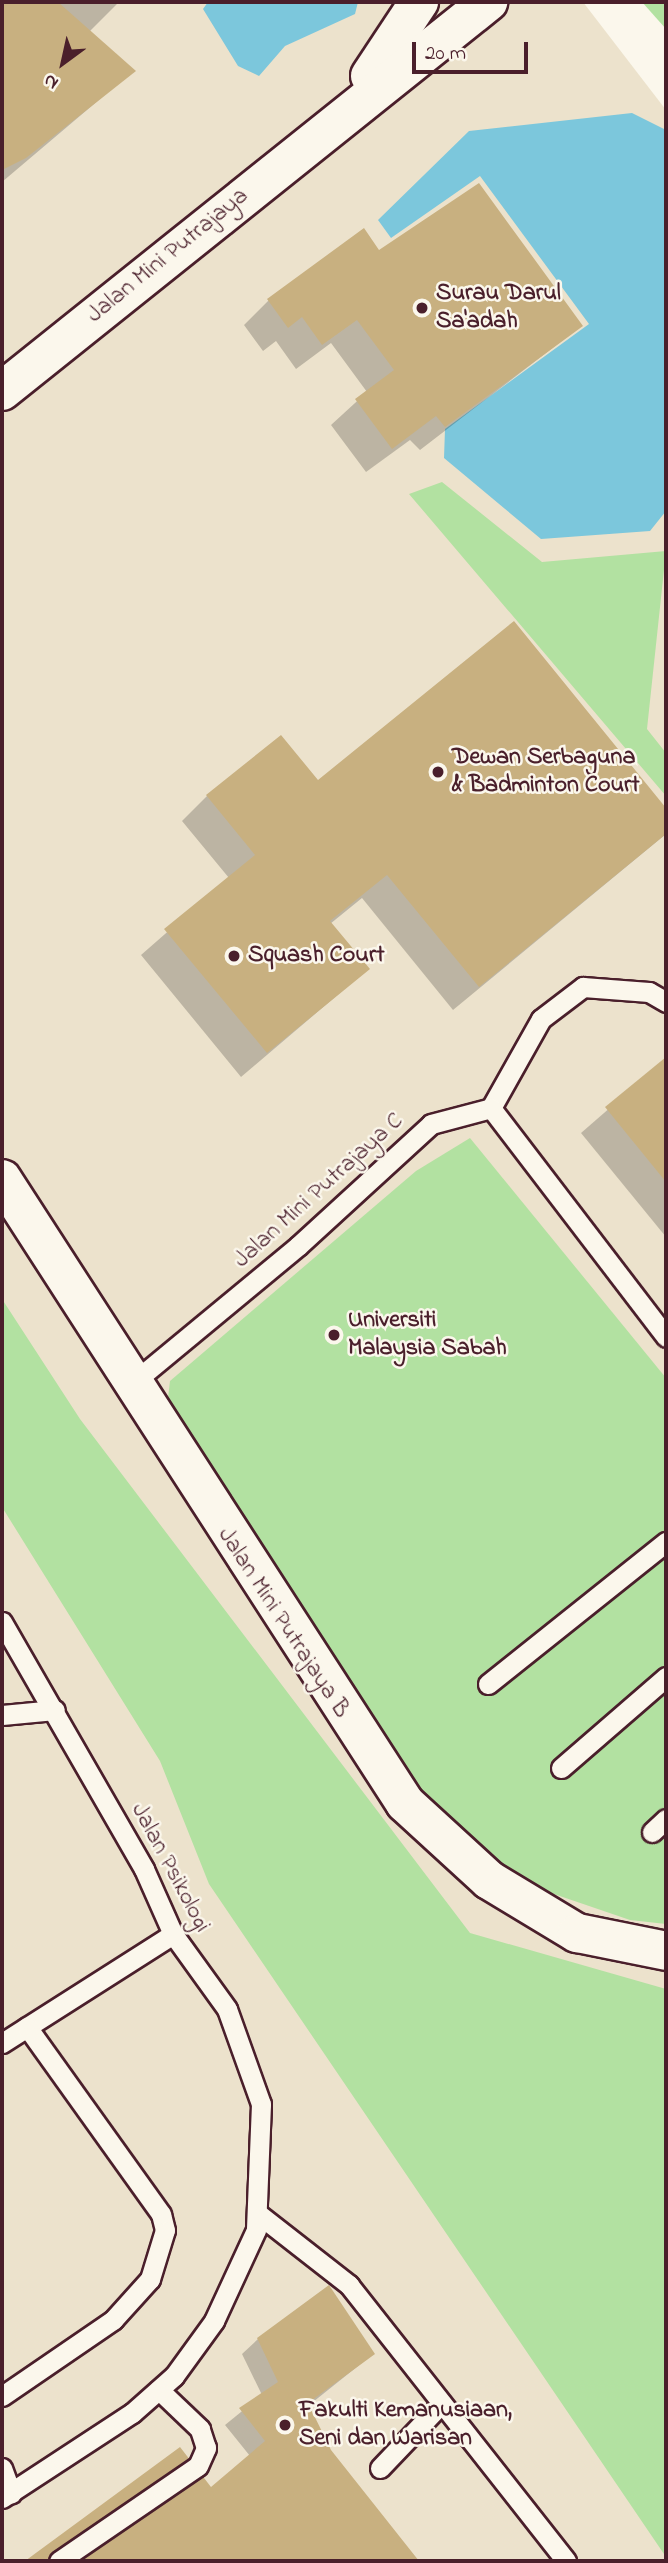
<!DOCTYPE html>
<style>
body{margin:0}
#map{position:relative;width:668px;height:2563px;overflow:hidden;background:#fbf7ec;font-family:"Indie Flower",sans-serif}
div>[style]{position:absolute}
.built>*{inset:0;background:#ece2cc}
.green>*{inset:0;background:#b2e1a1}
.water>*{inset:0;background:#7cc7dc}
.shadow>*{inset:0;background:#0003}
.building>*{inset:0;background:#c8b080}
.roads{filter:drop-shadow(2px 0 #4a1f2b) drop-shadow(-2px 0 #4a1f2b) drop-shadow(0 2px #4a1f2b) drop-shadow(0 -2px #4a1f2b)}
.lane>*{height:19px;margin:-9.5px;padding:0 9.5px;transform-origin:9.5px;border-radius:9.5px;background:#fbf7ec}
.street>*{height:38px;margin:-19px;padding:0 19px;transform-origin:19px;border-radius:19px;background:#fbf7ec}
.dots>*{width:19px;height:19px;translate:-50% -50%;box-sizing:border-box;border:4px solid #fbf7ec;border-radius:50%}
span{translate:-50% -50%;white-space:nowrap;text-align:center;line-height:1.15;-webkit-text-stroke:5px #fbf7ec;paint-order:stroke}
.street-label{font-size:24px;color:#4a1f2b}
.poi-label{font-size:24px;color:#4a1f2b;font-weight:700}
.left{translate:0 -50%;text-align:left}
.frame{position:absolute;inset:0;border:4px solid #4a1f2b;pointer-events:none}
.north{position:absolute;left:28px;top:28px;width:70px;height:70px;-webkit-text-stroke:5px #fbf7ec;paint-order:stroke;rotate:213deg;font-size:19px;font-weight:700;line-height:28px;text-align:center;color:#4a1f2b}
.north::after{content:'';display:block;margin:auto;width:24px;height:32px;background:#4a1f2b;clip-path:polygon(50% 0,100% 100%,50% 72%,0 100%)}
.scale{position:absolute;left:412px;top:42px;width:116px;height:32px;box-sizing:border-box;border:4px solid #4a1f2b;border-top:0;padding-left:9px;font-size:21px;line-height:24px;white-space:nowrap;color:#4a1f2b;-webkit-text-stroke:5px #fbf7ec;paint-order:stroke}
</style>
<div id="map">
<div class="built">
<div style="clip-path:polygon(2px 2px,583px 2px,666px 110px,666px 2561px,2px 2561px)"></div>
</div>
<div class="green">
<div style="clip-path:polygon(642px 2px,666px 2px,666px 29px)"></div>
<div style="clip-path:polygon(442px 482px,542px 562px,666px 551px,647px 729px,666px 753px,666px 796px,409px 494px)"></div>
<div style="clip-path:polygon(470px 1138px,666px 1378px,666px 1924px,630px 1920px,510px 1879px,412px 1795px,166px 1415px,170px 1381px,416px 1171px)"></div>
<div style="clip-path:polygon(2px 1299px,80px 1419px,470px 1933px,666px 1989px,666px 2557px,209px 1884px,160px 1761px,2px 1507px)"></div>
</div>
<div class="water">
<div style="clip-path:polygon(208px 2px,358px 2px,355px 14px,285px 46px,259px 76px,238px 66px,203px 9px)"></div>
<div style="clip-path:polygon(632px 113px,666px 130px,666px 511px,650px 531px,541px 539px,444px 458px,445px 429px,589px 324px,480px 176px,391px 238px,378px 220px,469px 131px)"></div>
</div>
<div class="shadow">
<div style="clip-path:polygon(2px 2px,119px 2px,89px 32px,133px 71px,2px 182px)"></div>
<div style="clip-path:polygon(379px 252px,581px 326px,420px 450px,410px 440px,366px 472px,331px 425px,367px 392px,331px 343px,296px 369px,276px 341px,263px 351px,244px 325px,269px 300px)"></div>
<div style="clip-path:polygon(513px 624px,666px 811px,666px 834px,453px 1010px,362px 898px,330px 924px,368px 969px,241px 1077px,141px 955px,229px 878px,182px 821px,207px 796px,318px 783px)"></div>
<div style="clip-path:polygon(666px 1059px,666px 1237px,581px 1133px)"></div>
<div style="clip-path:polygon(258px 2339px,373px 2354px,308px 2406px,329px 2451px,412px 2561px,28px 2561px,180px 2449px,210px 2490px,250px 2456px,225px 2425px,262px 2395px,242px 2354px)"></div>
</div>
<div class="building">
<div style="clip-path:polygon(2px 2px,58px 2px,136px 71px,26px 158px,2px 170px)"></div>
<div style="clip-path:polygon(479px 183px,583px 326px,445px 427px,436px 416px,392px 449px,355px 399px,394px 370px,357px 320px,322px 345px,302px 317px,288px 328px,267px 299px,364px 228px,379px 250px)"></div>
<div style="clip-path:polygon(514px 621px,666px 808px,666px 834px,479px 987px,387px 875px,330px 921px,370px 969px,267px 1053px,164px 929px,255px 855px,206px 795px,281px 735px,318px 780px)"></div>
<div style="clip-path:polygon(666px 1057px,666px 1182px,605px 1107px)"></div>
<div style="clip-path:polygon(329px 2285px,375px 2354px,308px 2403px,331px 2450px,419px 2561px,25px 2561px,180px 2447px,211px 2487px,265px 2441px,239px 2408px,278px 2382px,257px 2338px)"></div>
</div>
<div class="roads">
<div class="lane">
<div style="left:491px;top:1108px;width:102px;rotate:-60.7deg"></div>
<div style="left:541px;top:1019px;width:53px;rotate:-37.3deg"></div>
<div style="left:583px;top:987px;width:66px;rotate:4.3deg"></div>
<div style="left:649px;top:992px;width:20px;rotate:30deg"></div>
<div style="left:130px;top:1385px;width:218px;rotate:-39.6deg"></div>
<div style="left:298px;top:1246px;width:180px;rotate:-42.5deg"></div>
<div style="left:431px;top:1124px;width:62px;rotate:-14.9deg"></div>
<div style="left:491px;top:1108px;width:288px;rotate:52.6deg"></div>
<div style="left:2px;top:1622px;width:285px;rotate:60.1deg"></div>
<div style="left:144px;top:1869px;width:71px;rotate:66deg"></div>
<div style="left:173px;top:1934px;width:92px;rotate:54.2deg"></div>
<div style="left:227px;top:2009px;width:101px;rotate:70.3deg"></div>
<div style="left:261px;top:2104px;width:126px;rotate:92.3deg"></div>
<div style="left:256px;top:2230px;width:100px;rotate:114.8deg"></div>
<div style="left:214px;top:2321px;width:68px;rotate:126deg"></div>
<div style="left:174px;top:2376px;width:56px;rotate:138.6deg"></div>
<div style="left:132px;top:2413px;width:155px;rotate:146.8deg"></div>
<div style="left:488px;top:1684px;width:228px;rotate:-38.6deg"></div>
<div style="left:2px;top:1715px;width:53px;rotate:-5.4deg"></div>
<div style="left:561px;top:1768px;width:139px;rotate:-40.9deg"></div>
<div style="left:652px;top:1832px;width:19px;rotate:-43deg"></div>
<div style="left:2px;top:2043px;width:203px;rotate:-32.5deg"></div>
<div style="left:257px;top:2213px;width:117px;rotate:38deg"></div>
<div style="left:349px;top:2285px;width:351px;rotate:51.8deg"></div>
<div style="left:2px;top:2396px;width:135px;rotate:-34.4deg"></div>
<div style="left:113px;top:2320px;width:55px;rotate:-47.9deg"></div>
<div style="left:150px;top:2279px;width:51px;rotate:-73deg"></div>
<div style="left:165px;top:2230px;width:16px;rotate:-104deg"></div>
<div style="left:161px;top:2214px;width:230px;rotate:-125.6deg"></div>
<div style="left:2px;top:2468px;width:27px;rotate:70deg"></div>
<div style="left:380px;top:2468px;width:87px;rotate:-46.4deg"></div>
<div style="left:59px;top:2561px;width:168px;rotate:-34.4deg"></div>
<div style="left:198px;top:2466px;width:20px;rotate:-66deg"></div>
<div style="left:206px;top:2448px;width:20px;rotate:-108deg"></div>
<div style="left:200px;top:2429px;width:57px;rotate:-136.4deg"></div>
</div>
<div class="street">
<div style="left:370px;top:76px;width:89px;rotate:-56.5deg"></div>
<div style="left:2px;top:391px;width:623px;rotate:-38.67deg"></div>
<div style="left:2px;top:1179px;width:743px;rotate:57.14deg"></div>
<div style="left:405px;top:1803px;width:114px;rotate:42.5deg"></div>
<div style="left:489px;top:1880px;width:103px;rotate:31.1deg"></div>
<div style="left:577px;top:1933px;width:91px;rotate:11.4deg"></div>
</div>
</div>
<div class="dots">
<div style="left:422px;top:308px;background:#4a1f2b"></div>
<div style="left:438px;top:772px;background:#4a1f2b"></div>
<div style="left:234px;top:956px;background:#4a1f2b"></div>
<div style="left:334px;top:1335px;background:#4a1f2b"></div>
<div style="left:285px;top:2425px;background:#4a1f2b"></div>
</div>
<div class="street-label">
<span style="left:168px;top:256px;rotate:-39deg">Jalan Mini Putrajaya</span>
<span style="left:319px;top:1191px;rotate:-42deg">Jalan Mini Putrajaya C</span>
<span style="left:283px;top:1623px;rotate:57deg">Jalan Mini Putrajaya B</span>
<span style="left:170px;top:1868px;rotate:62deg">Jalan Psikologi</span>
</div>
<div class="poi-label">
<span class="left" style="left:436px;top:308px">Surau Darul<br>Sa'adah</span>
<span class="left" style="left:452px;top:772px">Dewan Serbaguna<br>&amp; Badminton Court</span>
<span class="left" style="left:248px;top:956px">Squash Court</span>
<span class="left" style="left:348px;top:1335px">Universiti<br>Malaysia Sabah</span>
<span class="left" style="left:299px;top:2425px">Fakulti Kemanusiaan,<br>Seni dan Warisan</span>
</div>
<div class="frame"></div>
<div class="north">N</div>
<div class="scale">20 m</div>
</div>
